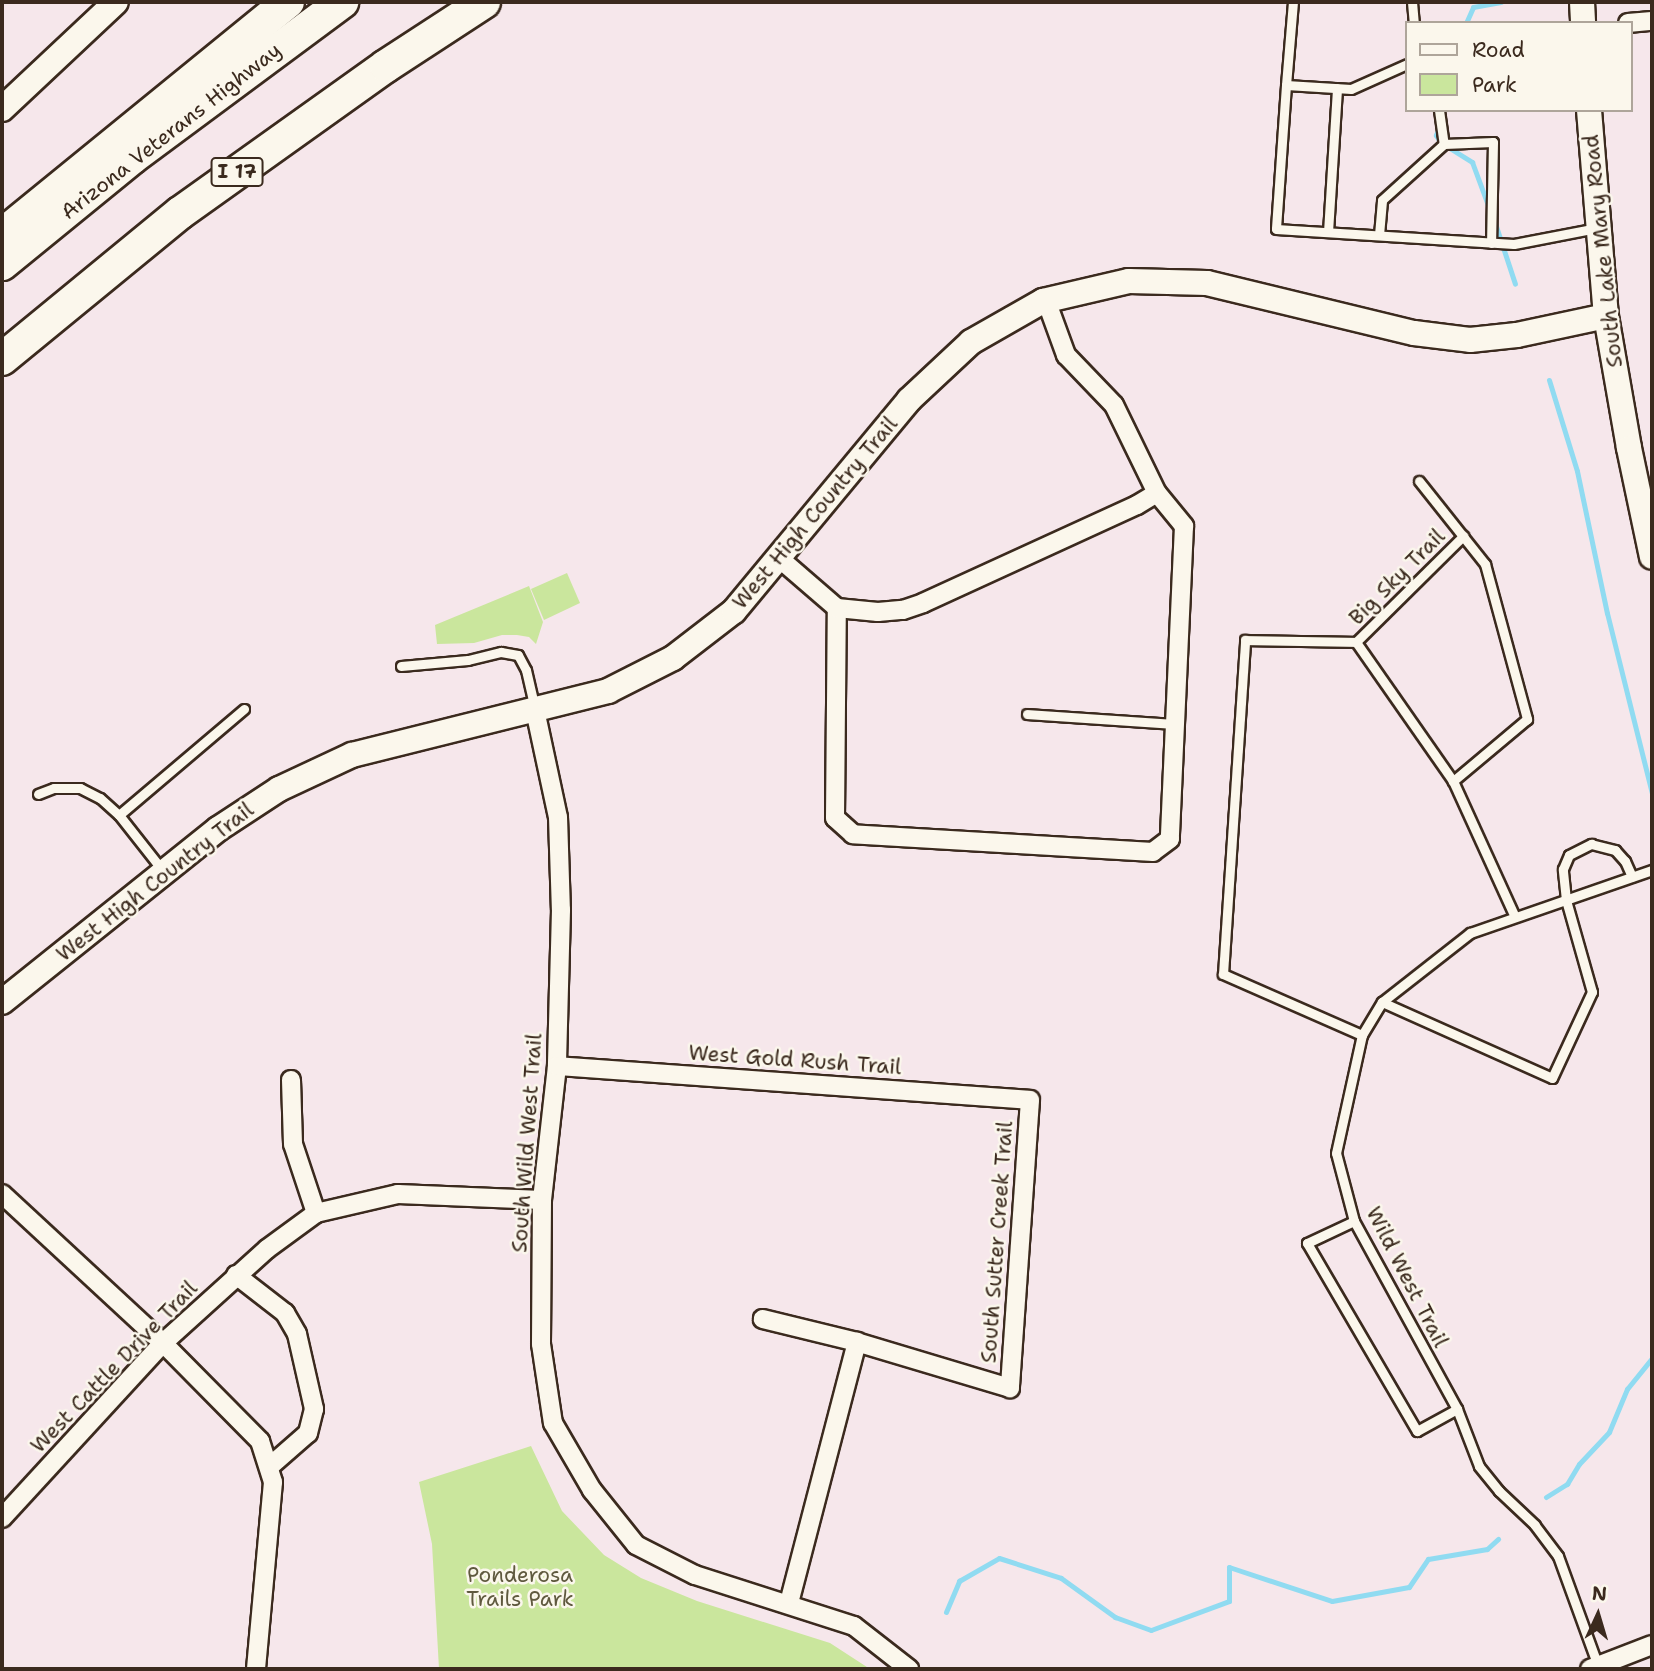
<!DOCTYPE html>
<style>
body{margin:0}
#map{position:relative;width:1654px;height:1671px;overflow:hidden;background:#f6e7eb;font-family:"Shantell Sans",sans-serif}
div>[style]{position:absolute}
.green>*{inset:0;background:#cae69d}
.stream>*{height:5px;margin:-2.5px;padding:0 2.5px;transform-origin:2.5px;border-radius:2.5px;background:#90dbf1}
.roads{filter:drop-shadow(2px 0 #3b2a1e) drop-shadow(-2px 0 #3b2a1e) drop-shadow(0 2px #3b2a1e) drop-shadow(0 -2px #3b2a1e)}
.lane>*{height:9px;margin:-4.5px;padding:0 4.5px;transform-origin:4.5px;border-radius:4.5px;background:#fbf7ec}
.street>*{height:18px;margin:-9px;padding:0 9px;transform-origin:9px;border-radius:9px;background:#fbf7ec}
.secondary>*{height:24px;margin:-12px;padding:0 12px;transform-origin:12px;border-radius:12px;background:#fbf7ec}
.highway>*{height:32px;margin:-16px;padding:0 16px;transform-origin:16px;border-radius:16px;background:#fbf7ec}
span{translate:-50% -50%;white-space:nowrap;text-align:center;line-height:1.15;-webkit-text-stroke:5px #fbf7ec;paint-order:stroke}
.shield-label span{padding:2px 5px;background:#fbf7ec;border:2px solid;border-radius:5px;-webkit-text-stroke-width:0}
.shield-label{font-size:19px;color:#3b2a1e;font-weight:700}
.street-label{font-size:21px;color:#3b2a1e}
.park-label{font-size:21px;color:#5f593e}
.frame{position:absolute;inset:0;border:4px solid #3b2a1e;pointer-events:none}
.legend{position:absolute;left:1405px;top:21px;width:228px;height:91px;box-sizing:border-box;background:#fbf7ec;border:2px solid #aea59a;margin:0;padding:9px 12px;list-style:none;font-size:21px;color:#3b2a1e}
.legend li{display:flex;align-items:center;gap:14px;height:35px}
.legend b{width:35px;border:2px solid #aea59a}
.north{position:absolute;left:1563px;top:1580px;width:70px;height:70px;-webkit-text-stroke:5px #fbf7ec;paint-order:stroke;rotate:4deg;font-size:19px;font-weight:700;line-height:28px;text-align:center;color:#3b2a1e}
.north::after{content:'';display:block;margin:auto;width:24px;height:32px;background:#3b2a1e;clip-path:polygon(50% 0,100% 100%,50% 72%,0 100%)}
</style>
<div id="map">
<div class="green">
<div style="clip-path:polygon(567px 573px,580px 603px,544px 620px,531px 589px)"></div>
<div style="clip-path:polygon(529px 586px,543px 622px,536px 644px,529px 637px,517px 635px,502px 635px,474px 643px,437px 644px,435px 625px)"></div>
<div style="clip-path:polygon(531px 1446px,562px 1511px,604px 1555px,641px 1578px,697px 1601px,830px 1643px,870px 1669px,439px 1669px,432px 1544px,419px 1482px)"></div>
</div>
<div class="stream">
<div style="left:1466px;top:23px;width:17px;rotate:-66deg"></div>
<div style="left:1473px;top:7px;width:28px;rotate:-10deg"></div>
<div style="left:1440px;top:125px;width:11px;rotate:112deg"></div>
<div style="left:1436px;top:135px;width:8px;rotate:60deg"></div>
<div style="left:1440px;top:142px;width:38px;rotate:32deg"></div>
<div style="left:1472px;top:162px;width:49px;rotate:69.7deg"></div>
<div style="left:1494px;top:220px;width:67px;rotate:71.8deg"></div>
<div style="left:1549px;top:380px;width:95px;rotate:72.9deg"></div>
<div style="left:1577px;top:471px;width:145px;rotate:78.1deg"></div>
<div style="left:1607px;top:613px;width:186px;rotate:76deg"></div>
<div style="left:1546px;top:1497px;width:25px;rotate:-32deg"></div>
<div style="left:1567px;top:1484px;width:23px;rotate:-59deg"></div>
<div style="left:1579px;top:1464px;width:44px;rotate:-46.8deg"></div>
<div style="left:1609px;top:1432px;width:47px;rotate:-67.3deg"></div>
<div style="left:1627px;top:1389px;width:40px;rotate:-51deg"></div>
<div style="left:946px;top:1612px;width:34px;rotate:-67deg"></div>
<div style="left:959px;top:1581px;width:46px;rotate:-29.9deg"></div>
<div style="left:999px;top:1558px;width:65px;rotate:17.9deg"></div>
<div style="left:1061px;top:1578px;width:67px;rotate:35.8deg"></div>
<div style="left:1115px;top:1617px;width:38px;rotate:20deg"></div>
<div style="left:1151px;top:1630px;width:83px;rotate:-20.4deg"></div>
<div style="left:1229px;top:1601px;width:34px;rotate:-90deg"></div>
<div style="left:1229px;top:1567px;width:108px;rotate:18.3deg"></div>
<div style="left:1332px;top:1601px;width:78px;rotate:-10.3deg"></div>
<div style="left:1409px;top:1587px;width:34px;rotate:-56deg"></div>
<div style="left:1428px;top:1559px;width:60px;rotate:-9.6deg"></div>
<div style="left:1487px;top:1549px;width:15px;rotate:-42deg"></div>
</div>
<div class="roads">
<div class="lane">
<div style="left:1412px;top:2px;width:21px;rotate:85deg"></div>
<div style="left:1407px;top:64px;width:61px;rotate:155.9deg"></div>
<div style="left:1351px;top:89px;width:65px;rotate:-176.5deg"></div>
<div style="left:1286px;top:85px;width:144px;rotate:94deg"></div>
<div style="left:1276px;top:229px;width:238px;rotate:3.6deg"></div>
<div style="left:1514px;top:244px;width:85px;rotate:-10.9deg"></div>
<div style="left:1286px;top:85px;width:83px;rotate:-85.2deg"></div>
<div style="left:1439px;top:110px;width:34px;rotate:82deg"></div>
<div style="left:1328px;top:232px;width:144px;rotate:-86.4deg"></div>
<div style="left:1379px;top:235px;width:35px;rotate:-85deg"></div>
<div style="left:1382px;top:200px;width:84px;rotate:-42.1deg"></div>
<div style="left:1444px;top:144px;width:49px;rotate:-2.3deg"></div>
<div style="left:1493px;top:142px;width:101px;rotate:91.1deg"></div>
<div style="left:1419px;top:481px;width:106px;rotate:51.5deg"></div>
<div style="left:1485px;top:564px;width:161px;rotate:74.8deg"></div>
<div style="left:1527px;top:719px;width:97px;rotate:140deg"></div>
<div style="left:1356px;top:642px;width:151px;rotate:-44.7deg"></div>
<div style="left:401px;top:666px;width:67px;rotate:-5.1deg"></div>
<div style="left:468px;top:660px;width:34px;rotate:-14deg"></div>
<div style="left:501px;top:652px;width:17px;rotate:10deg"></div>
<div style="left:518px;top:655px;width:17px;rotate:62deg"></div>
<div style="left:526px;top:670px;width:39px;rotate:77deg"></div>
<div style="left:1027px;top:714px;width:147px;rotate:3.9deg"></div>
<div style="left:38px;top:794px;width:17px;rotate:-21deg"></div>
<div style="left:54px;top:788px;width:26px"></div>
<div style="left:80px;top:788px;width:22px;rotate:27deg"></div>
<div style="left:100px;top:798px;width:25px;rotate:42deg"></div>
<div style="left:119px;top:815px;width:71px;rotate:51.8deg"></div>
<div style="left:119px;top:815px;width:164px;rotate:-40.3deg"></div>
<div style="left:1382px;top:1002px;width:186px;rotate:24.1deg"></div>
<div style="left:1552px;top:1078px;width:95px;rotate:-65.1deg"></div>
<div style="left:1592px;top:992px;width:96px;rotate:-105.8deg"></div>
<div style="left:1566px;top:900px;width:31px;rotate:-96deg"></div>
<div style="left:1563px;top:869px;width:15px;rotate:-67deg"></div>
<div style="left:1569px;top:855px;width:25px;rotate:-27deg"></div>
<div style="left:1591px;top:844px;width:25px;rotate:14deg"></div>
<div style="left:1615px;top:850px;width:15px;rotate:48deg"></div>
<div style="left:1625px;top:861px;width:17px;rotate:66deg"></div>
<div style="left:1362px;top:1035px;width:152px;rotate:-156.3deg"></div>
<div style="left:1223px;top:974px;width:335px;rotate:-86.2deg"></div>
<div style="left:1245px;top:640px;width:111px;rotate:1deg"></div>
<div style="left:1356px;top:642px;width:169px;rotate:55.1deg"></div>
<div style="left:1453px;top:781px;width:149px;rotate:65.5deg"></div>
<div style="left:1354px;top:1221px;width:52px;rotate:154.9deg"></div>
<div style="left:1307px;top:1243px;width:218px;rotate:59.7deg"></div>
<div style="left:1417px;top:1431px;width:46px;rotate:-28.8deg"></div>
<div style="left:1598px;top:1666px;width:117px;rotate:-110deg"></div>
<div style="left:1558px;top:1556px;width:39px;rotate:-127deg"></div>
<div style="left:1535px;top:1525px;width:50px;rotate:-136.6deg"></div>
<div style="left:1499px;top:1491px;width:32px;rotate:-129deg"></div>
<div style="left:1479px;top:1466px;width:61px;rotate:-111.1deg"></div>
<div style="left:1457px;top:1409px;width:214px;rotate:-118.7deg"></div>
<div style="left:1354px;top:1221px;width:70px;rotate:-104.8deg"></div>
<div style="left:1336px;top:1153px;width:121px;rotate:-77.6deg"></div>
<div style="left:1362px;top:1035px;width:39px;rotate:-59deg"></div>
<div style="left:1382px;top:1002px;width:112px;rotate:-38.1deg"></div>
<div style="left:1470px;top:933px;width:193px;rotate:-19.1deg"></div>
</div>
<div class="street">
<div style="left:1628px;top:23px;width:24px;rotate:-5deg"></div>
<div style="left:1046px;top:300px;width:59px;rotate:70deg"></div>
<div style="left:1066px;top:355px;width:69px;rotate:46.2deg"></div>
<div style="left:1114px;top:405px;width:98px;rotate:64deg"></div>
<div style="left:1157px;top:493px;width:43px;rotate:50.7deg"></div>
<div style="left:1184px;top:526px;width:313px;rotate:92.6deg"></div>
<div style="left:1170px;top:839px;width:21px;rotate:143deg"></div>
<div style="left:1153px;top:852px;width:301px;rotate:-176.6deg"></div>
<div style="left:853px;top:834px;width:24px;rotate:-138deg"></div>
<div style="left:835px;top:818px;width:210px;rotate:-89.5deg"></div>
<div style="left:837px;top:608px;width:41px;rotate:5.6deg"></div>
<div style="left:878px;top:612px;width:25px;rotate:-5deg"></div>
<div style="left:903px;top:610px;width:21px;rotate:-19deg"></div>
<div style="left:923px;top:603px;width:235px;rotate:-24.6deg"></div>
<div style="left:1137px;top:505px;width:23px;rotate:-31deg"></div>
<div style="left:779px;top:558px;width:77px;rotate:40.8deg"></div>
<div style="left:535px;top:710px;width:109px;rotate:77.9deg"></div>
<div style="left:558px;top:817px;width:93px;rotate:88.2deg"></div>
<div style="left:561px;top:910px;width:156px;rotate:91.5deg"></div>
<div style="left:557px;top:1066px;width:135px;rotate:96.4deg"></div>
<div style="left:542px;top:1200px;width:144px;rotate:90.4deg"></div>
<div style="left:541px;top:1344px;width:80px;rotate:81.4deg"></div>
<div style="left:553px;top:1423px;width:78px;rotate:59.8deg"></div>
<div style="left:592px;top:1490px;width:70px;rotate:51.3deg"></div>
<div style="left:636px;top:1545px;width:66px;rotate:27deg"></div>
<div style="left:695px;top:1575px;width:167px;rotate:17.8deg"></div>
<div style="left:854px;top:1626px;width:70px;rotate:38deg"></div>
<div style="left:557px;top:1066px;width:474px;rotate:4.1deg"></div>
<div style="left:1030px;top:1100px;width:289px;rotate:94deg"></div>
<div style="left:1010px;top:1388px;width:160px;rotate:-163.3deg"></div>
<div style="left:857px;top:1342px;width:97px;rotate:-166.3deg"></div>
<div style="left:291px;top:1080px;width:64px;rotate:88.2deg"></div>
<div style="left:293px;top:1144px;width:73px;rotate:71.6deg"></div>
<div style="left:2px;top:1194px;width:219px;rotate:42.8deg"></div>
<div style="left:163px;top:1343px;width:138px;rotate:45.3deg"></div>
<div style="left:260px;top:1441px;width:43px;rotate:72.4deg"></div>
<div style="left:273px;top:1482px;width:188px;rotate:95.2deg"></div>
<div style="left:236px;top:1275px;width:62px;rotate:37.8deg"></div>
<div style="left:285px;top:1313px;width:24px;rotate:60deg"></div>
<div style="left:297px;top:1334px;width:77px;rotate:77.2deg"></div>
<div style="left:314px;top:1409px;width:25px;rotate:104deg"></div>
<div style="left:308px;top:1433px;width:52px;rotate:138.9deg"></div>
<div style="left:2px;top:1518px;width:238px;rotate:-47.4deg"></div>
<div style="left:163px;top:1343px;width:140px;rotate:-42.1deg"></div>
<div style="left:267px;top:1249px;width:61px;rotate:-36.3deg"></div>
<div style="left:316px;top:1213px;width:84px;rotate:-13deg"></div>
<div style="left:398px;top:1194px;width:144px;rotate:2.4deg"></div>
<div style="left:789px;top:1603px;width:270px;rotate:-75.4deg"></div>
<div style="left:1590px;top:1669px;width:66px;rotate:-21.2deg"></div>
</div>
<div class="secondary">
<div style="left:1582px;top:2px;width:21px;rotate:87deg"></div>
<div style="left:2px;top:109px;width:156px;rotate:-43.2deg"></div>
<div style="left:1589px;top:110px;width:207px;rotate:85.3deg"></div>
<div style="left:1606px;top:316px;width:134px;rotate:80.1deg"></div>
<div style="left:1629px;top:448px;width:111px;rotate:78.1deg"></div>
<div style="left:2px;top:1002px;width:277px;rotate:-38.7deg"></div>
<div style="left:218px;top:829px;width:73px;rotate:-33.3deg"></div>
<div style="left:279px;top:789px;width:81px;rotate:-25deg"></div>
<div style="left:352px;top:755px;width:264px;rotate:-14deg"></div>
<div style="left:608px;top:691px;width:73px;rotate:-26.9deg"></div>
<div style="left:673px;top:658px;width:77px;rotate:-37.6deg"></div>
<div style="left:734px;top:611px;width:274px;rotate:-50.3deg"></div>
<div style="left:909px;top:400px;width:85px;rotate:-43.1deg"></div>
<div style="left:971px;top:342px;width:83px;rotate:-29.7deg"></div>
<div style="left:1043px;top:301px;width:88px;rotate:-13.1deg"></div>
<div style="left:1129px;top:281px;width:78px;rotate:1.5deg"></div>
<div style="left:1207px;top:283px;width:213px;rotate:13.6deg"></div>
<div style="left:1414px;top:333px;width:56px;rotate:7.1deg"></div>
<div style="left:1470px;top:340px;width:47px;rotate:-6.1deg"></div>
<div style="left:1517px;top:335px;width:91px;rotate:-12.1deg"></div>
</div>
<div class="highway">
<div style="left:2px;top:235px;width:369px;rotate:-39.2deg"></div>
<div style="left:2px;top:264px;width:168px;rotate:-39.2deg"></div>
<div style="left:132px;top:158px;width:262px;rotate:-36.6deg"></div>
<div style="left:2px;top:359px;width:230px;rotate:-39.4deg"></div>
<div style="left:180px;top:213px;width:253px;rotate:-35.5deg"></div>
<div style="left:386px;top:66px;width:117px;rotate:-33.1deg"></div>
</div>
</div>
<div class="shield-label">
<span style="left:237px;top:172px">I 17</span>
</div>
<div class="street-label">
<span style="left:171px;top:131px;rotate:-38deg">Arizona Veterans Highway</span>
<span style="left:1603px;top:251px;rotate:-96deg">South Lake Mary Road</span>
<span style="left:815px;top:513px;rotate:-50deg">West High Country Trail</span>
<span style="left:1397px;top:577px;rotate:-45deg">Big Sky Trail</span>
<span style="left:155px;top:882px;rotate:-38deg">West High Country Trail</span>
<span style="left:795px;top:1060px;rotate:4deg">West Gold Rush Trail</span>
<span style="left:527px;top:1143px;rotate:-86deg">South Wild West Trail</span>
<span style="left:997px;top:1242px;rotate:-86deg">South Sutter Creek Trail</span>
<span style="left:1407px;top:1277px;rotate:63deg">Wild West Trail</span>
<span style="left:114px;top:1367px;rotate:-46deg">West Cattle Drive Trail</span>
</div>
<div class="park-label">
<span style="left:520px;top:1587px">Ponderosa<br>Trails Park</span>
</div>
<div class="frame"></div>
<ul class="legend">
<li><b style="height:9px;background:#fbf7ec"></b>Road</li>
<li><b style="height:19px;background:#cae69d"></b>Park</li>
</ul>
<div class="north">N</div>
</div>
